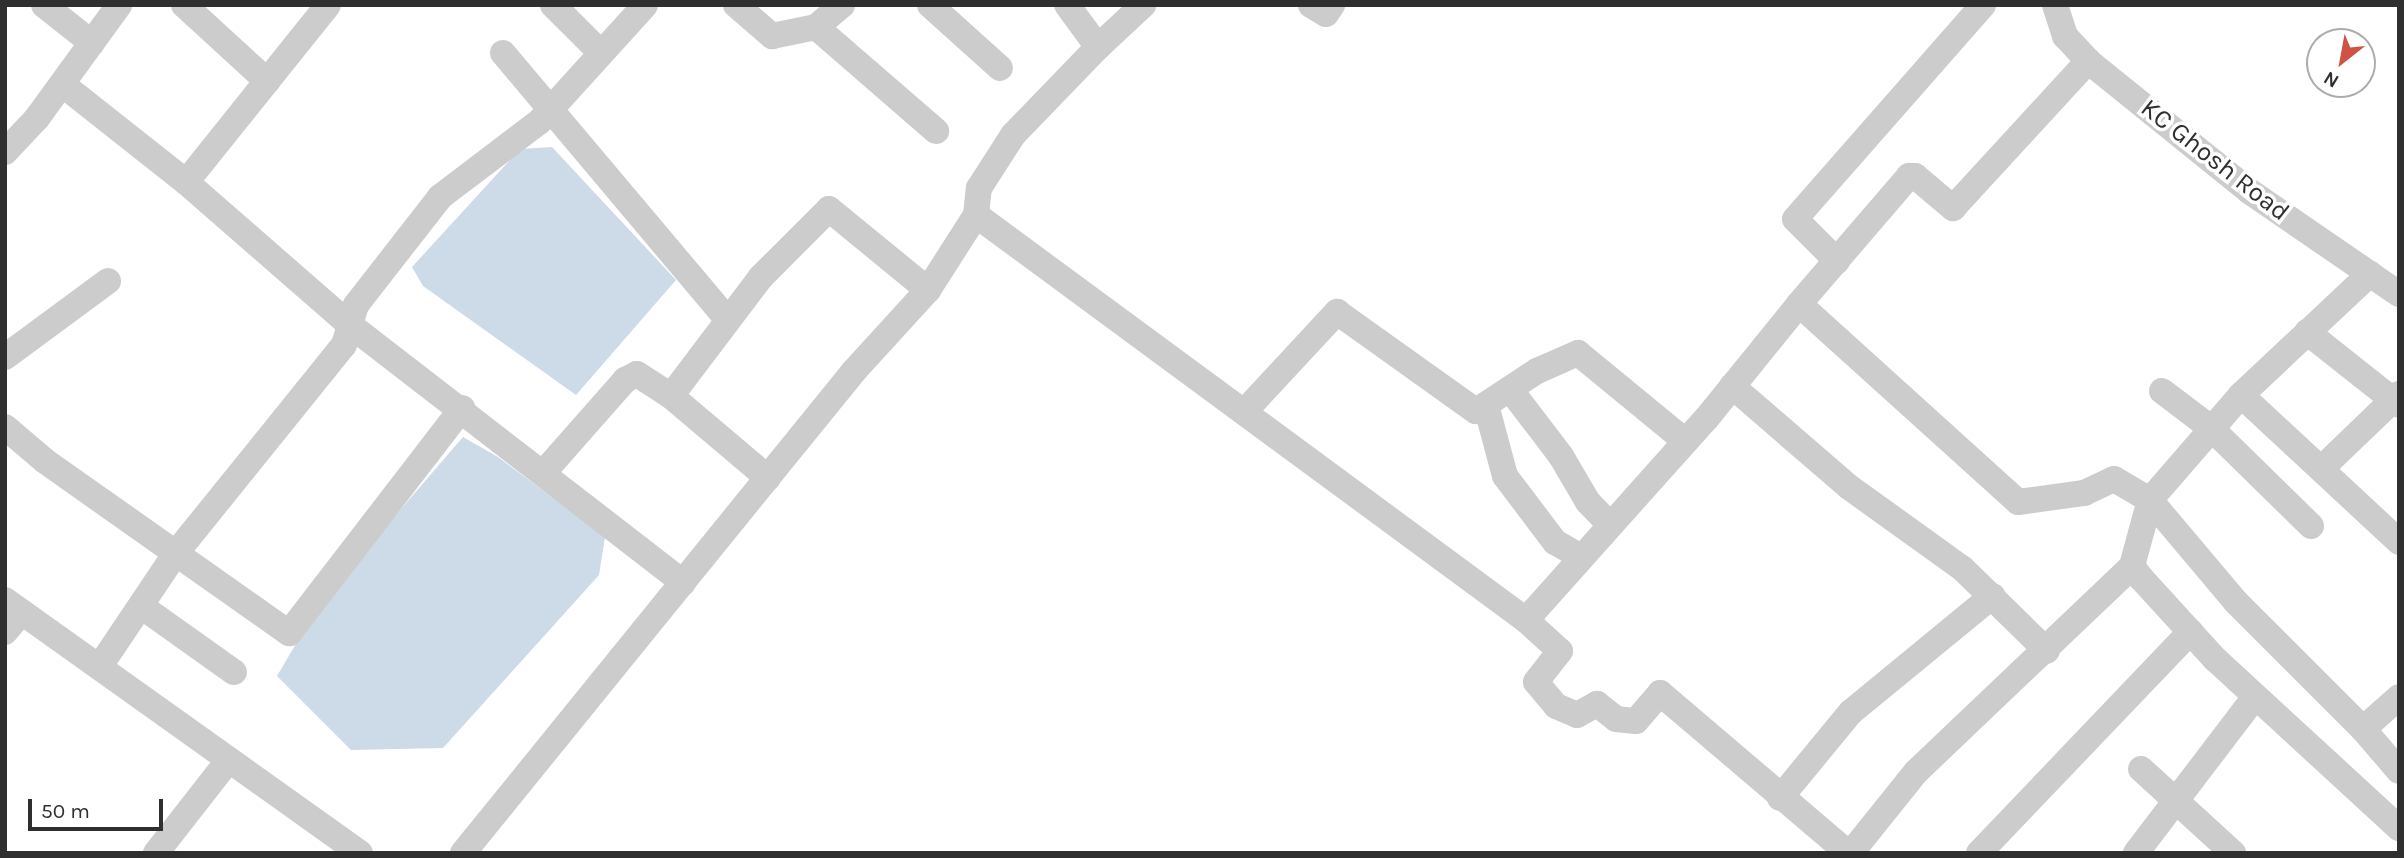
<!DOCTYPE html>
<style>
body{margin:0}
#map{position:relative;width:2404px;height:858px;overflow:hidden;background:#fff;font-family:Karla,sans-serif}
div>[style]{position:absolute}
.water>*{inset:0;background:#cddae8}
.minor>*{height:26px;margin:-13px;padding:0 13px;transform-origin:13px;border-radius:13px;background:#ccc}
span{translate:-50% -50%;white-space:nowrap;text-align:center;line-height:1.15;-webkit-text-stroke:7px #fff;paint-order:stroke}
.street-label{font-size:26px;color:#2f2f2f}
.frame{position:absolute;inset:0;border:7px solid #2f2f2f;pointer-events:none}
.north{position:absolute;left:2306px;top:28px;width:70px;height:70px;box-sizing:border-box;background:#fff;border:2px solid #acacac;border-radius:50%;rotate:211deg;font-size:19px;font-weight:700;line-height:28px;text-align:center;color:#2f2f2f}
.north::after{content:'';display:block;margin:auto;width:24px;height:32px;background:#d05247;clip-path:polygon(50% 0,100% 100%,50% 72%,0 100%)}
.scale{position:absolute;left:28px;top:799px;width:135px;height:32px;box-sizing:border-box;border:4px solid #2f2f2f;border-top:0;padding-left:9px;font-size:21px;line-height:24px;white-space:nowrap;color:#2f2f2f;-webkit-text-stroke:5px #fff;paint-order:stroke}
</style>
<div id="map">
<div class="water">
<div style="clip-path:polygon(552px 147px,676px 280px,576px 395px,423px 286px,412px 267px,520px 149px)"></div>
<div style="clip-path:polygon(463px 437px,498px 457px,605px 537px,599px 575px,443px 748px,351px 750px,277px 676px,320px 603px)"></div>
</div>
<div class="minor">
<div style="left:44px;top:5px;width:61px;rotate:38.4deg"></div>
<div style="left:184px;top:5px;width:113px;rotate:42.5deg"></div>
<div style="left:328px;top:5px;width:227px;rotate:128.7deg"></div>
<div style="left:186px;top:182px;width:218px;rotate:41.1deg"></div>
<div style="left:350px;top:325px;width:421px;rotate:37.7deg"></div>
<div style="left:553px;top:5px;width:66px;rotate:45deg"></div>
<div style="left:736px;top:5px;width:48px;rotate:40.7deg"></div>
<div style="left:772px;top:36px;width:45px;rotate:-11.6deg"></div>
<div style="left:816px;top:27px;width:34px;rotate:-40deg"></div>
<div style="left:930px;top:5px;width:94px;rotate:42deg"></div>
<div style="left:1311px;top:5px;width:17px;rotate:31deg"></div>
<div style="left:1326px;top:14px;width:11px;rotate:-56deg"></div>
<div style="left:2055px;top:5px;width:33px;rotate:72deg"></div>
<div style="left:2065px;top:36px;width:34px;rotate:47deg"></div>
<div style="left:2088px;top:61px;width:207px;rotate:38.9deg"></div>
<div style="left:2249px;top:191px;width:182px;rotate:34.5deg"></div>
<div style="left:816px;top:27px;width:159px;rotate:40.9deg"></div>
<div style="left:1098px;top:47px;width:62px;rotate:-43deg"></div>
<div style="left:503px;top:53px;width:348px;rotate:49.9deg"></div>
<div style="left:62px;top:84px;width:158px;rotate:38.3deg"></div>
<div style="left:5px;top:152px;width:47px;rotate:-46.7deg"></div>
<div style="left:37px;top:118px;width:140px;rotate:-54deg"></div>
<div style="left:976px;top:215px;width:683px;rotate:36.37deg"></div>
<div style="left:1526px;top:620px;width:270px;rotate:-48.2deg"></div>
<div style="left:1706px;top:419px;width:148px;rotate:-51deg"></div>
<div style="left:1799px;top:304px;width:295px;rotate:42.1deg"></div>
<div style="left:2018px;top:502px;width:67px;rotate:-7.8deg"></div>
<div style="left:2084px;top:493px;width:33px;rotate:-25deg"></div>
<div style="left:2114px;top:479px;width:42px;rotate:30.3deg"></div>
<div style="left:2150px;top:500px;width:139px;rotate:-49.1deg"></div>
<div style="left:2241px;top:395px;width:216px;rotate:42.9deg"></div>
<div style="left:1837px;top:261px;width:59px;rotate:-135deg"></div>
<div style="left:1795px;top:219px;width:285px;rotate:-48.7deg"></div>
<div style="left:1799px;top:304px;width:169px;rotate:-49.3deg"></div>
<div style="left:1909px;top:176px;width:6px"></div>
<div style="left:1915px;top:176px;width:50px;rotate:40.1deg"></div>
<div style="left:1953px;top:208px;width:200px;rotate:-47.4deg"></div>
<div style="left:2307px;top:332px;width:117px;rotate:38.4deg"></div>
<div style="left:5px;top:357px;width:128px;rotate:-36.4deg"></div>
<div style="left:1732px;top:386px;width:155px;rotate:40.8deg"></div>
<div style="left:1849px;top:487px;width:140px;rotate:35.7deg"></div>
<div style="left:1963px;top:569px;width:117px;rotate:44.3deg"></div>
<div style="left:1510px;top:389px;width:84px;rotate:52.7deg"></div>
<div style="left:1561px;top:456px;width:53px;rotate:59.6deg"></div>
<div style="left:1588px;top:502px;width:32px;rotate:46deg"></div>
<div style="left:2162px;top:391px;width:61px;rotate:37.1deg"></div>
<div style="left:2211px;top:428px;width:140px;rotate:44.4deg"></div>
<div style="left:2241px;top:395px;width:177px;rotate:-43.2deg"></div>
<div style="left:671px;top:396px;width:127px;rotate:40.2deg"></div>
<div style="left:1486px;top:405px;width:73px;rotate:75deg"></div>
<div style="left:1505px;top:476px;width:83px;rotate:52.9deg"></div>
<div style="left:1555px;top:542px;width:30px;rotate:30deg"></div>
<div style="left:1244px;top:412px;width:137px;rotate:-47.1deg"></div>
<div style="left:1337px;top:312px;width:171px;rotate:35.5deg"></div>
<div style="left:1476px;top:411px;width:73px;rotate:-33.3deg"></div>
<div style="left:1537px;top:371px;width:45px;rotate:-23.7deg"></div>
<div style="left:1578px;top:353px;width:139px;rotate:39.4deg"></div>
<div style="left:5px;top:427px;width:52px;rotate:40.4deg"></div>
<div style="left:45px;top:461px;width:299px;rotate:35.2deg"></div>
<div style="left:289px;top:633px;width:284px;rotate:-52.4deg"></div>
<div style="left:2321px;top:469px;width:108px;rotate:-43.9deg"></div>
<div style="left:544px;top:472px;width:123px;rotate:-48.6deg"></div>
<div style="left:625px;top:380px;width:13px;rotate:-27deg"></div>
<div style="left:637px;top:374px;width:40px;rotate:32.9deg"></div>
<div style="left:671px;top:396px;width:149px;rotate:-52.9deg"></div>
<div style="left:761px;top:277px;width:96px;rotate:-45deg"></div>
<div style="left:829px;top:209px;width:128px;rotate:39.3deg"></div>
<div style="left:2150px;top:500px;width:68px;rotate:105.3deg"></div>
<div style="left:2132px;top:566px;width:15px;rotate:53deg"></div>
<div style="left:2141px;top:578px;width:110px;rotate:47.6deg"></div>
<div style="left:2215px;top:659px;width:250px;rotate:42.6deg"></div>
<div style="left:2150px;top:500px;width:133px;rotate:49.9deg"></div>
<div style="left:2236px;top:602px;width:180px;rotate:45deg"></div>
<div style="left:2363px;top:729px;width:48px;rotate:-41.6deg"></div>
<div style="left:5px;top:600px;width:436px;rotate:35.5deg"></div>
<div style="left:141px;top:606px;width:114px;rotate:35.4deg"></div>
<div style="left:1526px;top:620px;width:46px;rotate:42.4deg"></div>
<div style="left:1560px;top:651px;width:39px;rotate:128deg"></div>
<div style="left:1536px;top:682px;width:31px;rotate:50deg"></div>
<div style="left:1556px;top:706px;width:23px;rotate:23deg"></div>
<div style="left:1577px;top:715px;width:23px;rotate:-29deg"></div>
<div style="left:1597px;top:704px;width:24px;rotate:38deg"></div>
<div style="left:1616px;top:719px;width:20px;rotate:6deg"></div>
<div style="left:1636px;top:721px;width:37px;rotate:-49deg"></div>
<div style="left:1660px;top:693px;width:247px;rotate:40.4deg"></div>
<div style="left:5px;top:632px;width:26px;rotate:-50deg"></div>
<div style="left:100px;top:666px;width:136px;rotate:-56.1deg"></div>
<div style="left:176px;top:553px;width:267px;rotate:-51.1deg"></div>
<div style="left:344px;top:345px;width:42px;rotate:-73.3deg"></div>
<div style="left:356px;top:305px;width:137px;rotate:-52.1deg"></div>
<div style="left:440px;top:197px;width:126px;rotate:-37.2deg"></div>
<div style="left:540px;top:121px;width:156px;rotate:-47.8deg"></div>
<div style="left:2363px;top:729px;width:55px;rotate:49.4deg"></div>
<div style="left:2141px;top:769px;width:125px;rotate:42.4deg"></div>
<div style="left:1780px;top:798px;width:112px;rotate:-50.5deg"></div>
<div style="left:1851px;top:712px;width:183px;rotate:-39.4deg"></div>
<div style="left:156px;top:853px;width:117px;rotate:-52deg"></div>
<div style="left:463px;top:853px;width:621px;rotate:-50.95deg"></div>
<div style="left:854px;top:371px;width:110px;rotate:-47.6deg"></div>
<div style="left:928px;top:290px;width:89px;rotate:-57.4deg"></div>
<div style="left:976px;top:215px;width:27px;rotate:-84deg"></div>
<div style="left:979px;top:188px;width:63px;rotate:-57.3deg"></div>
<div style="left:1013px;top:135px;width:122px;rotate:-46deg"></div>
<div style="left:1098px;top:47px;width:52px;rotate:-126.4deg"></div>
<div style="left:1851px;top:853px;width:104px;rotate:-51.3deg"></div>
<div style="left:1916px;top:772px;width:298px;rotate:-43.6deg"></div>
<div style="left:1979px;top:853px;width:306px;rotate:-46.3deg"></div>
<div style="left:2136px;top:853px;width:196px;rotate:-52.7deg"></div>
</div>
<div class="street-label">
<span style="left:2215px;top:160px;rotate:38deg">KC Ghosh Road</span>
</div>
<div class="frame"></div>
<div class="north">N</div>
<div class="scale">50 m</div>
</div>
